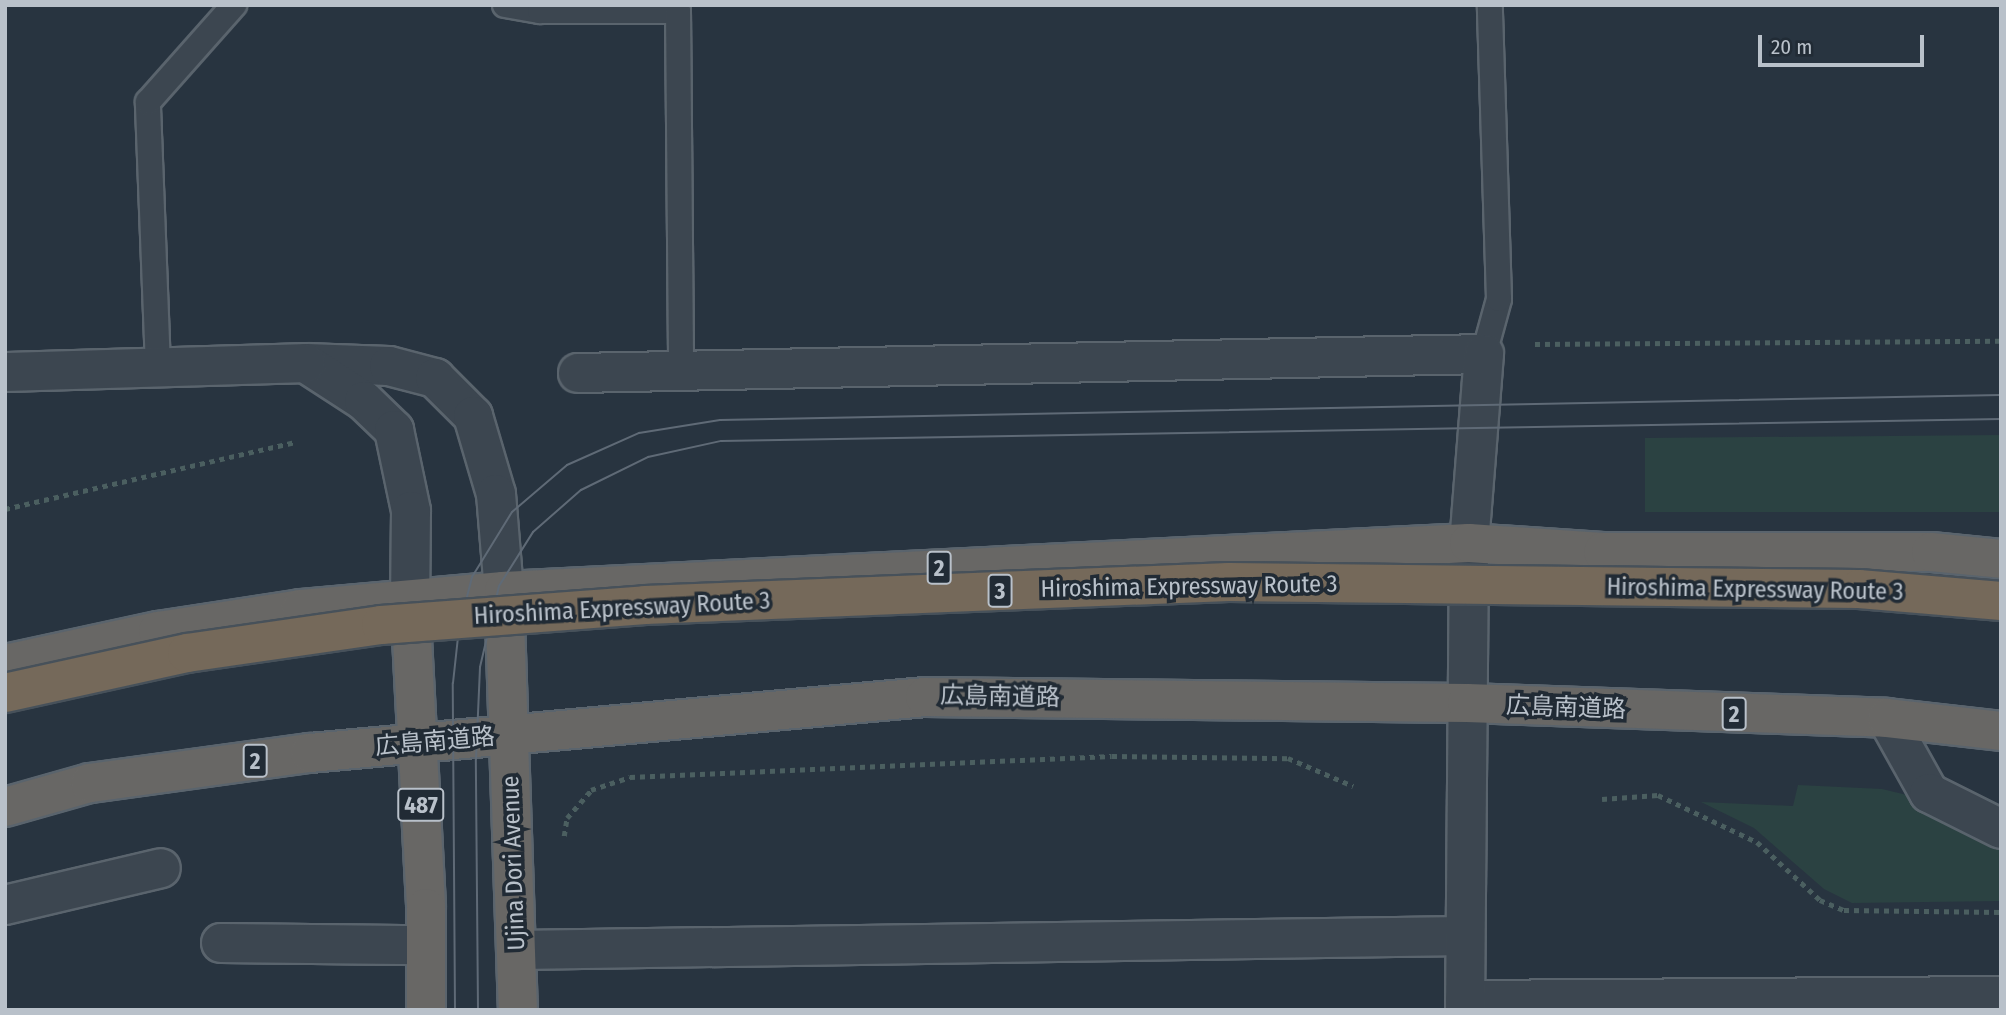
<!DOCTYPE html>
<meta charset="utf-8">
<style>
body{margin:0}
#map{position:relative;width:2006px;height:1015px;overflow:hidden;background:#283440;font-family:"Fira Sans Condensed","Noto Sans JP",sans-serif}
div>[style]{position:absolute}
.green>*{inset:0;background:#2b4242}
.path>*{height:4.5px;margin-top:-2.25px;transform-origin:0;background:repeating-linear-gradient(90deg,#4b5f60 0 5px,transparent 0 10px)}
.roads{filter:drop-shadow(2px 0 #5a646d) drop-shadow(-2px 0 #5a646d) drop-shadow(0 2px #5a646d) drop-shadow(0 -2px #5a646d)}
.service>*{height:24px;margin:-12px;padding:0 12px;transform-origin:12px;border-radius:12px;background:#3c4650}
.minor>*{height:38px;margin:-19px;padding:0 19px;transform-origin:19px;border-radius:19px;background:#3c4650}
.tertiary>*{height:38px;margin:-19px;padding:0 19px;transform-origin:19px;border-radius:19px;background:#3c4650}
.trunk>*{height:38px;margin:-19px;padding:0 19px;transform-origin:19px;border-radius:19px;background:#686765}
.tram>*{height:2px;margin:-1px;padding:0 1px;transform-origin:1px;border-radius:1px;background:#5f6a76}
.bridges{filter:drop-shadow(2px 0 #47515a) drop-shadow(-2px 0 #47515a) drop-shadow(0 2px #47515a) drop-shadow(0 -2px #47515a)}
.motorway-bridge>*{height:38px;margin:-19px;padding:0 19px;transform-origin:19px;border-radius:19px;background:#75695a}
span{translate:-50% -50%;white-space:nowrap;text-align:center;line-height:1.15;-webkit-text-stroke:7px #212b35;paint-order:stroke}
.shield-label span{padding:2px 5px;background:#212b35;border:2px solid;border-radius:5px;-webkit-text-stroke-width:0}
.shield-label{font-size:23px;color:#b9c1ca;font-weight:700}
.street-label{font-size:24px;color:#b9c1ca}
.frame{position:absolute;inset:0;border:7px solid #b9c1ca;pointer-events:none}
.scale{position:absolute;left:1758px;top:35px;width:166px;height:32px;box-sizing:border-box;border:4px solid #b9c1ca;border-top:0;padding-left:9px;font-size:21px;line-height:24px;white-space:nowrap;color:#b9c1ca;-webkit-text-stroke:5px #212b35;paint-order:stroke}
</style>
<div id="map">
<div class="green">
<div style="clip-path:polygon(2001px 435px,2001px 512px,1645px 512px,1645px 438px)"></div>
<div style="clip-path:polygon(1798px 785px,1882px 789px,1911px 796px,2001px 843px,2001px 901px,1852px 903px,1824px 889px,1754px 828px,1701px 802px,1793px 806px)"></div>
</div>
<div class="path">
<div style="left:1535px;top:344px;width:466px;rotate:-0.4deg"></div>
<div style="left:5px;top:509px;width:298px;rotate:-13deg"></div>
<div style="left:1602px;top:799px;width:56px;rotate:-4.1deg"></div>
<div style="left:1658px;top:795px;width:110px;rotate:25.4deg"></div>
<div style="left:1757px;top:842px;width:86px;rotate:42.6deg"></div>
<div style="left:1820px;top:900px;width:26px;rotate:23deg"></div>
<div style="left:1844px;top:910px;width:157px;rotate:0.7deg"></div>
<div style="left:564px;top:836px;width:18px;rotate:-81deg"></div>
<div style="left:567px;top:818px;width:37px;rotate:-49deg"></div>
<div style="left:591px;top:790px;width:41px;rotate:-18.4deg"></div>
<div style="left:630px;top:777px;width:482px;rotate:-2.5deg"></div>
<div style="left:1112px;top:756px;width:176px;rotate:0.7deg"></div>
<div style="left:1288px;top:758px;width:71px;rotate:23.3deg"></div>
</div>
<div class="roads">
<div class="service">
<div style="left:505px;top:5px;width:36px;rotate:10deg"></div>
<div style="left:540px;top:11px;width:138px"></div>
<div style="left:678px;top:11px;width:359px;rotate:89.5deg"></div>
<div style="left:1484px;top:354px;width:57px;rotate:-74.7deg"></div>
<div style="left:1499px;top:299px;width:294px;rotate:-91.8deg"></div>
<div style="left:158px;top:367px;width:265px;rotate:-92.2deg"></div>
<div style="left:148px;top:102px;width:130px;rotate:-48.4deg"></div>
</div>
<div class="minor">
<div style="left:306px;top:363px;width:83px;rotate:2.1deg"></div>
<div style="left:389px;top:366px;width:48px;rotate:14.6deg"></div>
<div style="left:435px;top:378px;width:54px;rotate:45deg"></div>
<div style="left:473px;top:416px;width:81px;rotate:73.6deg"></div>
<div style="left:496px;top:494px;width:97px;rotate:85.3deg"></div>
<div style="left:307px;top:364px;width:68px;rotate:33deg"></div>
<div style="left:364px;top:401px;width:42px;rotate:44deg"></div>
<div style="left:394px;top:430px;width:83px;rotate:78.1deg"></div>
<div style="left:411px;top:511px;width:89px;rotate:90.6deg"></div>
<div style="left:578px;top:373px;width:906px;rotate:-1.2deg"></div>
<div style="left:1484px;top:354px;width:190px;rotate:94.5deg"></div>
<div style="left:1887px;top:718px;width:86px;rotate:60.8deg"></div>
<div style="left:1929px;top:793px;width:80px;rotate:26.6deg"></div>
<div style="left:5px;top:905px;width:160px;rotate:-13.3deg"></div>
<div style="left:221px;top:943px;width:204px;rotate:0.6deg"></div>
<div style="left:518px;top:950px;width:947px;rotate:-0.85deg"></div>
<div style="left:1465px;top:1000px;width:536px;rotate:-0.43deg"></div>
</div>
<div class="tertiary">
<div style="left:5px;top:372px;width:301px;rotate:-1.7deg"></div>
<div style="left:1465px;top:1010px;width:467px;rotate:-89.5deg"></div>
</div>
<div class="trunk">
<div style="left:504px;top:591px;width:419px;rotate:88.1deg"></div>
<div style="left:410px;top:600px;width:308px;rotate:87deg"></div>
<div style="left:426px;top:908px;width:102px;rotate:90deg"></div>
<div style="left:5px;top:664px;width:157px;rotate:-12.2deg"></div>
<div style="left:158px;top:631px;width:145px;rotate:-8.7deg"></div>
<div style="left:301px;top:609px;width:204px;rotate:-5.1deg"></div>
<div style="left:504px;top:591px;width:966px;rotate:-2.85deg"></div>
<div style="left:1469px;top:543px;width:134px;rotate:3.8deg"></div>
<div style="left:1603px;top:552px;width:328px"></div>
<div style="left:1931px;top:552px;width:70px;rotate:5.7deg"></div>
<div style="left:5px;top:807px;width:88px;rotate:-15.8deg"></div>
<div style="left:90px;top:783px;width:222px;rotate:-7.8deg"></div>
<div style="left:310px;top:753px;width:618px;rotate:-5.2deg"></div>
<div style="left:925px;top:697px;width:542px;rotate:0.63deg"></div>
<div style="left:1467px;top:703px;width:420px;rotate:2deg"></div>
<div style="left:1887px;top:718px;width:115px;rotate:6.5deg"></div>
</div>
</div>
<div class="tram">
<div style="left:455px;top:1010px;width:327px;rotate:-90.4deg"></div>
<div style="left:453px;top:683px;width:55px;rotate:-83.8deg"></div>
<div style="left:459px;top:628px;width:53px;rotate:-75.7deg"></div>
<div style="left:472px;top:577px;width:76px;rotate:-58.4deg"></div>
<div style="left:512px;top:512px;width:72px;rotate:-40.5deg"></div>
<div style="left:567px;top:465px;width:79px;rotate:-24deg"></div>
<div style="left:639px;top:433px;width:82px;rotate:-9.1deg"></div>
<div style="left:720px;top:420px;width:1281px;rotate:-1.12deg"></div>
<div style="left:478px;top:1010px;width:251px;rotate:-90.5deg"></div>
<div style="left:476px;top:759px;width:92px;rotate:-87.5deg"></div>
<div style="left:480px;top:667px;width:83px;rotate:-76.8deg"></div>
<div style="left:499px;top:586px;width:64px;rotate:-57.8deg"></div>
<div style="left:533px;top:532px;width:64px;rotate:-41.2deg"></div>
<div style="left:581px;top:490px;width:75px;rotate:-26.2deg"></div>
<div style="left:648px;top:457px;width:75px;rotate:-12.4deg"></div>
<div style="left:721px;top:441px;width:1280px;rotate:-0.98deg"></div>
</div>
<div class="bridges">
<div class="motorway-bridge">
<div style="left:5px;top:693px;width:186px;rotate:-12.4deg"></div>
<div style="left:187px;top:653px;width:196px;rotate:-8.2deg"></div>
<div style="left:381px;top:625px;width:265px;rotate:-4.3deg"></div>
<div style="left:645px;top:605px;width:584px;rotate:-2.26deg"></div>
<div style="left:1229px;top:582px;width:630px;rotate:0.64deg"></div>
<div style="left:1859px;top:589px;width:143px;rotate:4.8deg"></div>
</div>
</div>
<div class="shield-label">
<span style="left:939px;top:568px">2</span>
<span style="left:1000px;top:591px">3</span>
<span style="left:1734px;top:714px">2</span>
<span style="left:255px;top:761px">2</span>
<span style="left:421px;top:805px">487</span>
</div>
<div class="street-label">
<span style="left:1189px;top:587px;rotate:-1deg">Hiroshima Expressway Route 3</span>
<span style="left:1755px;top:590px;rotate:1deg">Hiroshima Expressway Route 3</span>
<span style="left:622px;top:609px;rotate:-3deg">Hiroshima Expressway Route 3</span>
<span style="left:1000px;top:697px;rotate:1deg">広島南道路</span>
<span style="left:1566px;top:708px;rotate:2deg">広島南道路</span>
<span style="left:435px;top:742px;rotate:-5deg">広島南道路</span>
<span style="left:514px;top:863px;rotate:-92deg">Ujina Dori Avenue</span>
</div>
<div class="frame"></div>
<div class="scale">20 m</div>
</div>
